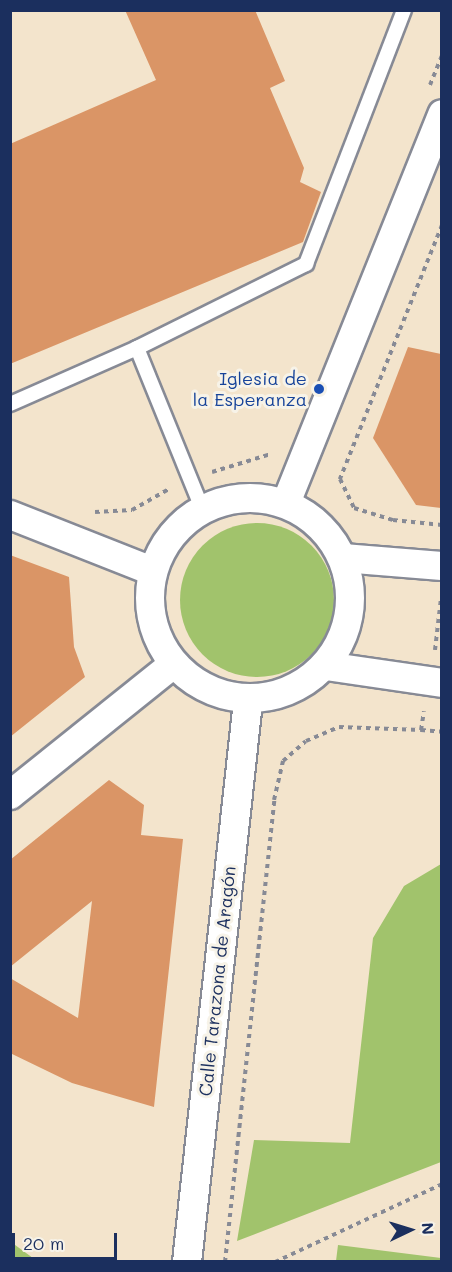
<!DOCTYPE html>
<meta charset="utf-8">
<style>
body{margin:0}
#map{position:relative;width:452px;height:1272px;overflow:hidden;background:#f3e4cc;font-family:Mali,sans-serif}
div>[style]{position:absolute}
.green>*{inset:0;background:#a1c36c}
.round{border-radius:50%}
.building>*{inset:0;background:#da9566}
.path>*{height:4px;margin-top:-2px;transform-origin:0;background:repeating-linear-gradient(90deg,#878a95 0 4.5px,transparent 0 9px)}
.roads{filter:drop-shadow(2px 0 #878a95) drop-shadow(-2px 0 #878a95) drop-shadow(0 2px #878a95) drop-shadow(0 -2px #878a95)}
.lane>*{height:14px;margin:-7px;padding:0 7px;transform-origin:7px;border-radius:7px;background:#fff}
.street>*{height:28px;margin:-14px;padding:0 14px;transform-origin:14px;border-radius:14px;background:#fff}
.street>.ring{margin:-14px;padding:0;box-sizing:content-box;background:none;border:28px solid #fff;border-radius:50%}
.dots>*{width:16px;height:16px;translate:-50% -50%;box-sizing:border-box;border:3px solid #f7f3e8;border-radius:50%}
span{translate:-50% -50%;white-space:nowrap;text-align:center;line-height:1.15;-webkit-text-stroke:6px #f7f3e8;paint-order:stroke}
.transit-label{font-size:18px;color:#164399}
.right{translate:-100% -50%;text-align:right}
.street-label{font-size:18px;color:#1b2f5e}
.frame{position:absolute;inset:0;border:12px solid #1b2f5e;pointer-events:none}
.north{position:absolute;left:380px;top:1200px;width:60px;height:60px;-webkit-text-stroke:4px #f7f3e8;paint-order:stroke;rotate:86deg;font-size:16px;font-weight:700;line-height:24px;text-align:center;color:#1b2f5e}
.north::after{content:'';display:block;margin:auto;width:21px;height:27px;background:#1b2f5e;clip-path:polygon(50% 0,100% 100%,50% 72%,0 100%)}
.scale{position:absolute;left:12px;top:1233px;width:105px;height:27px;box-sizing:border-box;border:3px solid #1b2f5e;border-top:0;padding-left:8px;font-size:18px;line-height:21px;white-space:nowrap;color:#1b2f5e;-webkit-text-stroke:4px #f7f3e8;paint-order:stroke}
</style>
<div id="map">
<div class="green">
<div class="round" style="left:180px;top:523px;width:154px;height:154px"></div>
<div style="clip-path:polygon(441px 864px,441px 1162px,237px 1241px,254px 1140px,350px 1143px,373px 938px,404px 886px)"></div>
<div style="clip-path:polygon(10px 1242px,11px 1242px,37px 1261px,11px 1261px)"></div>
<div style="clip-path:polygon(338px 1245px,441px 1258px,441px 1261px,336px 1261px)"></div>
</div>
<div class="building">
<div style="clip-path:polygon(125px 10px,255px 10px,285px 81px,270px 88px,304px 168px,300px 182px,321px 192px,303px 242px,10px 364px,10px 144px,156px 80px)"></div>
<div style="clip-path:polygon(408px 347px,441px 354px,441px 508px,416px 505px,373px 438px)"></div>
<div style="clip-path:polygon(10px 555px,69px 577px,74px 647px,85px 677px,10px 737px)"></div>
<div style="clip-path:polygon(109px 780px,144px 805px,141px 835px,183px 839px,154px 1107px,72px 1083px,10px 1053px,10px 978px,78px 1018px,92px 901px,10px 967px,10px 860px)"></div>
</div>
<div class="path">
<div style="left:430px;top:85px;width:31px;rotate:-68deg"></div>
<div style="left:442px;top:225px;width:274px;rotate:111.9deg"></div>
<div style="left:340px;top:479px;width:32px;rotate:64deg"></div>
<div style="left:354px;top:508px;width:41px;rotate:17.1deg"></div>
<div style="left:393px;top:520px;width:49px;rotate:5.8deg"></div>
<div style="left:212px;top:472px;width:62px;rotate:-17deg"></div>
<div style="left:95px;top:512px;width:37px;rotate:-3deg"></div>
<div style="left:132px;top:510px;width:43px;rotate:-29.6deg"></div>
<div style="left:435px;top:650px;width:52px;rotate:-83.4deg"></div>
<div style="left:421px;top:730px;width:21px;rotate:5deg"></div>
<div style="left:225px;top:1262px;width:465px;rotate:-83.9deg"></div>
<div style="left:274px;top:800px;width:40px;rotate:-77deg"></div>
<div style="left:283px;top:761px;width:30px;rotate:-41deg"></div>
<div style="left:306px;top:741px;width:36px;rotate:-23deg"></div>
<div style="left:339px;top:727px;width:82px;rotate:2.1deg"></div>
<div style="left:421px;top:730px;width:19px;rotate:-81deg"></div>
<div style="left:275px;top:1262px;width:184px;rotate:-25deg"></div>
</div>
<div class="roads">
<div class="lane">
<div style="left:137px;top:348px;width:173px;rotate:67.9deg"></div>
<div style="left:10px;top:404px;width:139px;rotate:-23.8deg"></div>
<div style="left:137px;top:348px;width:189px;rotate:-26.4deg"></div>
<div style="left:306px;top:264px;width:272px;rotate:-68.9deg"></div>
</div>
<div class="street">
<div class="ring" style="left:150px;top:498px;width:172px;height:172px"></div>
<div style="left:286px;top:503px;width:419px;rotate:-68.1deg"></div>
<div style="left:10px;top:515px;width:153px;rotate:21.5deg"></div>
<div style="left:343px;top:558px;width:99px;rotate:4.6deg"></div>
<div style="left:326px;top:666px;width:117px;rotate:8.3deg"></div>
<div style="left:10px;top:795px;width:208px;rotate:-38.7deg"></div>
<div style="left:187px;top:1262px;width:564px;rotate:-83.79deg"></div>
</div>
</div>
<div class="dots">
<div style="left:319px;top:389px;background:#1a4fb4"></div>
</div>
<div class="transit-label">
<span class="right" style="left:307px;top:389px">Iglesia de<br>la Esperanza</span>
</div>
<div class="street-label">
<span style="left:217px;top:981px;rotate:-84deg">Calle Tarazona de Aragón</span>
</div>
<div class="frame"></div>
<div class="north">N</div>
<div class="scale">20 m</div>
</div>
